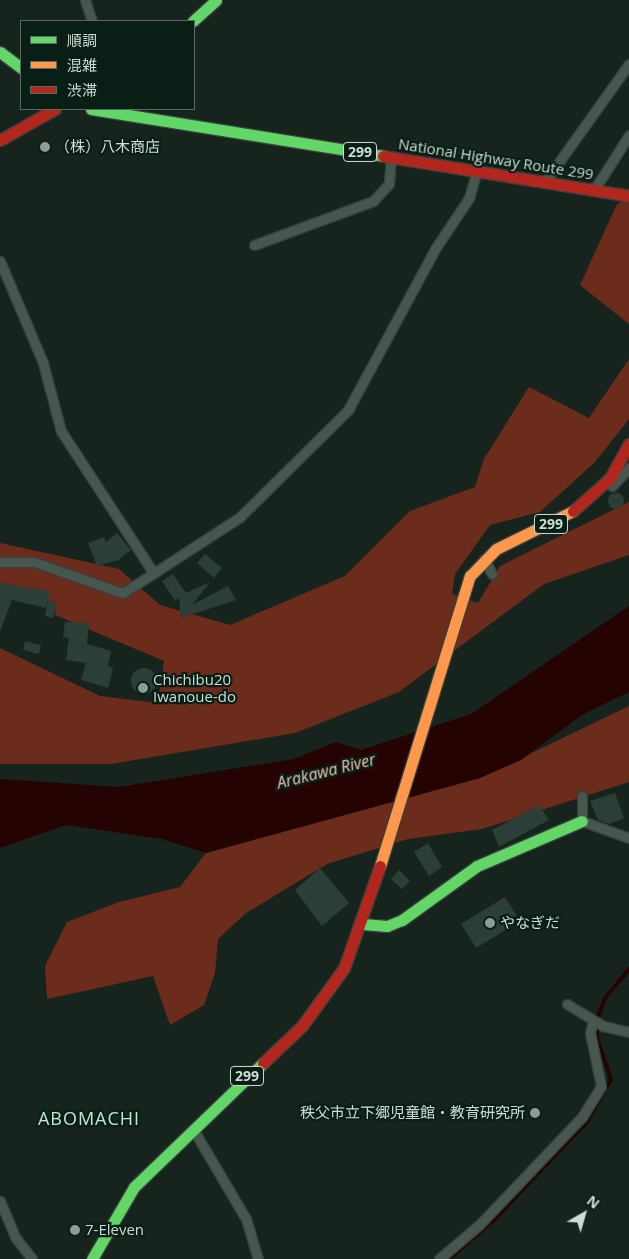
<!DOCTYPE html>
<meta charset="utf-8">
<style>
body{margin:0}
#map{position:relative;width:629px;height:1259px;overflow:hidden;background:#17241e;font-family:"Open Sans","Noto Sans JP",sans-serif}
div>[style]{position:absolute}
.green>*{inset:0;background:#6c2c1b}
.water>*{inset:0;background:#260303}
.stream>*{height:4px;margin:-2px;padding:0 2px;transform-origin:2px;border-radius:2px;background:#260303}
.building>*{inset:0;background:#2c3e38}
.round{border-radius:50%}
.roads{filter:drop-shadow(1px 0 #35413b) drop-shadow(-1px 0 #35413b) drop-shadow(0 1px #35413b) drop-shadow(0 -1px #35413b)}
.street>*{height:9px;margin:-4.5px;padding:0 4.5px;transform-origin:4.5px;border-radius:4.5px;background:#47564f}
.fast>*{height:11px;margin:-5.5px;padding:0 5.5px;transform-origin:5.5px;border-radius:5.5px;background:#63d668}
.slow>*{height:11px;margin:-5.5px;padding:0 5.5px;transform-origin:5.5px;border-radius:5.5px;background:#ff974d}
.jam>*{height:11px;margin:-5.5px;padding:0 5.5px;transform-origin:5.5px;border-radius:5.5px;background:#b3261e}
.dots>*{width:14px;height:14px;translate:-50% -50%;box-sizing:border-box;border:2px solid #091f15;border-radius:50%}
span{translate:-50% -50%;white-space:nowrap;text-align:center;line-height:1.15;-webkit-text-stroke:4.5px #091f15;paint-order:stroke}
.shield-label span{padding:1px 4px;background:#091f15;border:1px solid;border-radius:4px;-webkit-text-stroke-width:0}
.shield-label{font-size:14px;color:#cfdcd5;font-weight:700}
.poi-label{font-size:15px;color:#cfdcd5}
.left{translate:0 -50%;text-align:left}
.right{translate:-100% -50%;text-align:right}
.street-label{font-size:15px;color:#cfdcd5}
.water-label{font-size:16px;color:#f3c0b2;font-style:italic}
.quarter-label{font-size:18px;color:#c7e3d4;letter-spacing:1px}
.legend{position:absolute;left:20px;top:20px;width:175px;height:90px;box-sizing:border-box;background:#091f15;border:1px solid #586b62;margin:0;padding:6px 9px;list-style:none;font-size:15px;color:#cfdcd5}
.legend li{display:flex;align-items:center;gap:10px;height:25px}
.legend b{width:25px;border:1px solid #586b62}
.north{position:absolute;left:559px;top:1189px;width:50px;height:50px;-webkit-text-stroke:4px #091f15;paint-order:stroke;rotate:38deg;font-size:14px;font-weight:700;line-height:20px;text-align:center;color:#cfdcd5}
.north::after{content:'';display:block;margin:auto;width:18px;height:22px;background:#cfdcd5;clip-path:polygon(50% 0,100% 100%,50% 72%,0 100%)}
</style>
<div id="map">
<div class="green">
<div style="clip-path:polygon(629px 198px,629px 324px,580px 285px,617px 204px)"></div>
<div style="clip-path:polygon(629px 359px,629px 419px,595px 462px,540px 512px,490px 525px,455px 574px,452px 594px,478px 603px,500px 566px,629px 502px,629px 555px,544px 584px,399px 692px,295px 733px,111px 764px,0 764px,0 648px,100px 696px,158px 703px,164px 661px,55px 615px,56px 603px,0 591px,0 543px,119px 569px,160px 605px,230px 625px,345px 576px,410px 511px,475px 487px,484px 459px,529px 387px,589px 418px)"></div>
<div style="clip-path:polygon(629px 706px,629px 782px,482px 829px,408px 839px,327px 864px,246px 913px,218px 939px,215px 973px,204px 1005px,170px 1025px,153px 976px,47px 999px,45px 966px,67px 922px,119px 902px,180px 887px,206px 853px,480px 778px)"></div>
</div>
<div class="water">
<div style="clip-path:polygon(629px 606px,629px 692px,582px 715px,521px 760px,480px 778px,206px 853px,162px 839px,66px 825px,0 848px,0 779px,119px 787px,294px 759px,336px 742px,361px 750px,471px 714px)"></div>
</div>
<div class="stream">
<div style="left:449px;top:1259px;width:58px;rotate:-40.8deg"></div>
<div style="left:493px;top:1221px;width:137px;rotate:-46.5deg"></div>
<div style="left:587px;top:1122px;width:49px;rotate:-60.8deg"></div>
<div style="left:611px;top:1079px;width:43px;rotate:-108.9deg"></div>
<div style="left:597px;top:1038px;width:21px;rotate:-87deg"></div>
<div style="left:598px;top:1017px;width:20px;rotate:-70deg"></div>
<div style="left:605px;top:998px;width:38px;rotate:-50deg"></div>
</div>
<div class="building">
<div class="round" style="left:608px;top:493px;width:16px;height:16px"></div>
<div style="clip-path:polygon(117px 533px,131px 550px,118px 560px,97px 566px,88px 543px,104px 537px,106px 542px)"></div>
<div style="clip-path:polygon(205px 554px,222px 568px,214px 578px,197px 563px)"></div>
<div style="clip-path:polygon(173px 574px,186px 593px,210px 582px,192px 605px,228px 586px,236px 600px,181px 618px,179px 598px,175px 601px,162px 581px)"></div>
<div style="clip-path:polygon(0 583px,50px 591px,46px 608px,12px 600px,0 632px)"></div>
<div style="clip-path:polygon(48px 600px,57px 603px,53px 618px,45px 616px)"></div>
<div style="clip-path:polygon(65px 622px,89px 623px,87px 644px,111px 651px,108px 665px,113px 669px,108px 688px,81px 680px,86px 663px,66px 660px,69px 638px,63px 637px)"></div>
<div style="clip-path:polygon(25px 641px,41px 645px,39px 654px,23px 650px)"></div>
<div class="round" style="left:131px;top:668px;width:26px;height:26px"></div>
<div style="clip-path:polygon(615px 793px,624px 818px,609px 824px,598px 820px,590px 801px)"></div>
<div style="clip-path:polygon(539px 805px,549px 820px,499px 847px,492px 830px)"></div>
<div style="clip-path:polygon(428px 843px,442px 867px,429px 876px,414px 852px)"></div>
<div style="clip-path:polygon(320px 868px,349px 903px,322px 926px,295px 890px)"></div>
<div style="clip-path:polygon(399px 870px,410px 881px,402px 889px,391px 879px)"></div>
<div style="clip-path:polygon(505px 897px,520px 921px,476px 948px,461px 924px)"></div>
</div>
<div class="roads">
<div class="street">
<div style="left:85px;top:0;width:22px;rotate:72deg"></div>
<div style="left:544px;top:183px;width:146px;rotate:-54.5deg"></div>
<div style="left:594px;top:190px;width:65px;rotate:-57.5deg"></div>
<div style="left:254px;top:245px;width:127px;rotate:-20.3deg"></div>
<div style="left:373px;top:201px;width:23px;rotate:-47deg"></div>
<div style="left:389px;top:184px;width:27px;rotate:-86deg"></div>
<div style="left:0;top:261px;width:111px;rotate:67.1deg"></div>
<div style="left:43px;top:363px;width:70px;rotate:75.2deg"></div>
<div style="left:61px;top:431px;width:168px;rotate:56.9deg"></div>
<div style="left:612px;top:486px;width:25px;rotate:-47deg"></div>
<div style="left:484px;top:559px;width:17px;rotate:62deg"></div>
<div style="left:0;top:562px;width:34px"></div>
<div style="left:34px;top:562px;width:94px;rotate:19.2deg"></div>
<div style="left:123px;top:593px;width:140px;rotate:-33deg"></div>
<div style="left:240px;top:517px;width:152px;rotate:-44.7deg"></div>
<div style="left:348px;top:410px;width:183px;rotate:-61.6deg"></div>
<div style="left:435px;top:249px;width:61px;rotate:-56.3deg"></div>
<div style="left:469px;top:198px;width:29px;rotate:-74deg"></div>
<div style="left:582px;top:796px;width:25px;rotate:90deg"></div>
<div style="left:582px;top:821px;width:50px;rotate:19.9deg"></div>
<div style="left:567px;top:1004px;width:42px;rotate:31.4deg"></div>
<div style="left:603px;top:1026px;width:27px;rotate:13deg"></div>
<div style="left:193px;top:1129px;width:104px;rotate:59.5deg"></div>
<div style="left:246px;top:1219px;width:42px;rotate:73.3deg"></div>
<div style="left:0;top:1201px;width:39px;rotate:67deg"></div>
<div style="left:15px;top:1237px;width:28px;rotate:52deg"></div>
<div style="left:439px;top:1259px;width:52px;rotate:-40.4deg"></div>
<div style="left:479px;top:1225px;width:149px;rotate:-46.4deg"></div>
<div style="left:582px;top:1117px;width:36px;rotate:-58deg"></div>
<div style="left:601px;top:1086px;width:54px;rotate:-101.7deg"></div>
<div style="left:590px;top:1033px;width:12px;rotate:-76deg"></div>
</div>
<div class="fast">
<div style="left:193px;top:21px;width:31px;rotate:-42deg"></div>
<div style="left:0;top:52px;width:26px;rotate:37deg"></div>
<div style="left:91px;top:109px;width:296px;rotate:9.1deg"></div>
<div style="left:363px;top:924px;width:24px;rotate:5deg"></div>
<div style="left:387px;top:926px;width:16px;rotate:-22deg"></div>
<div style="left:402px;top:920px;width:92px;rotate:-35.8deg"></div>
<div style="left:477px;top:866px;width:114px;rotate:-23.2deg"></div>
<div style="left:92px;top:1259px;width:83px;rotate:-59.7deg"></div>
<div style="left:134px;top:1187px;width:179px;rotate:-43.9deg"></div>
</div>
<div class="slow">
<div style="left:380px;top:866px;width:304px;rotate:-72.8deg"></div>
<div style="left:470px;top:576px;width:37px;rotate:-46deg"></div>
<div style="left:496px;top:549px;width:86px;rotate:-26.3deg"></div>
</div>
<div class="jam">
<div style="left:0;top:140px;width:63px;rotate:-29.4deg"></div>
<div style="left:383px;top:156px;width:249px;rotate:9.2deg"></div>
<div style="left:573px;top:511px;width:50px;rotate:-41.7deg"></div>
<div style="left:610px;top:478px;width:39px;rotate:-61deg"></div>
<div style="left:263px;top:1063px;width:54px;rotate:-43.5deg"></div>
<div style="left:302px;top:1026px;width:72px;rotate:-54.1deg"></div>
<div style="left:344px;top:968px;width:108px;rotate:-70.6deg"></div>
</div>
</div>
<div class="dots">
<div style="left:45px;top:147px;background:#8f9c95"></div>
<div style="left:143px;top:688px;background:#8f9c95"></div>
<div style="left:490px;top:923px;background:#8f9c95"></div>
<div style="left:535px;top:1113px;background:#8f9c95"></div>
<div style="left:75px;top:1230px;background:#8f9c95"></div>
</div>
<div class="shield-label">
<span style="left:360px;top:152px">299</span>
<span style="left:551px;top:524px">299</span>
<span style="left:247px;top:1076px">299</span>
</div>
<div class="poi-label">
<span class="left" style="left:55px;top:147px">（株）八木商店</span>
<span class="left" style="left:153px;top:688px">Chichibu20<br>Iwanoue-do</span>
<span class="left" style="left:500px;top:923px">やなぎだ</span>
<span class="right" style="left:525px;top:1113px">秩父市立下郷児童館・教育研究所</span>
<span class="left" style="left:85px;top:1230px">7-Eleven</span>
</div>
<div class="street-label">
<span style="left:496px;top:159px;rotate:9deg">National Highway Route 299</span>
</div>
<div class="water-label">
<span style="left:326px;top:771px;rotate:-14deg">Arakawa River</span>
</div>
<div class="quarter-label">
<span style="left:89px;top:1118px">ABOMACHI</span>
</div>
<ul class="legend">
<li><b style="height:6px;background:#63d668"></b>順調</li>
<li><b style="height:6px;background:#ff974d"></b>混雑</li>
<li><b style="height:6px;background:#b3261e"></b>渋滞</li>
</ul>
<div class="north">N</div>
</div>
